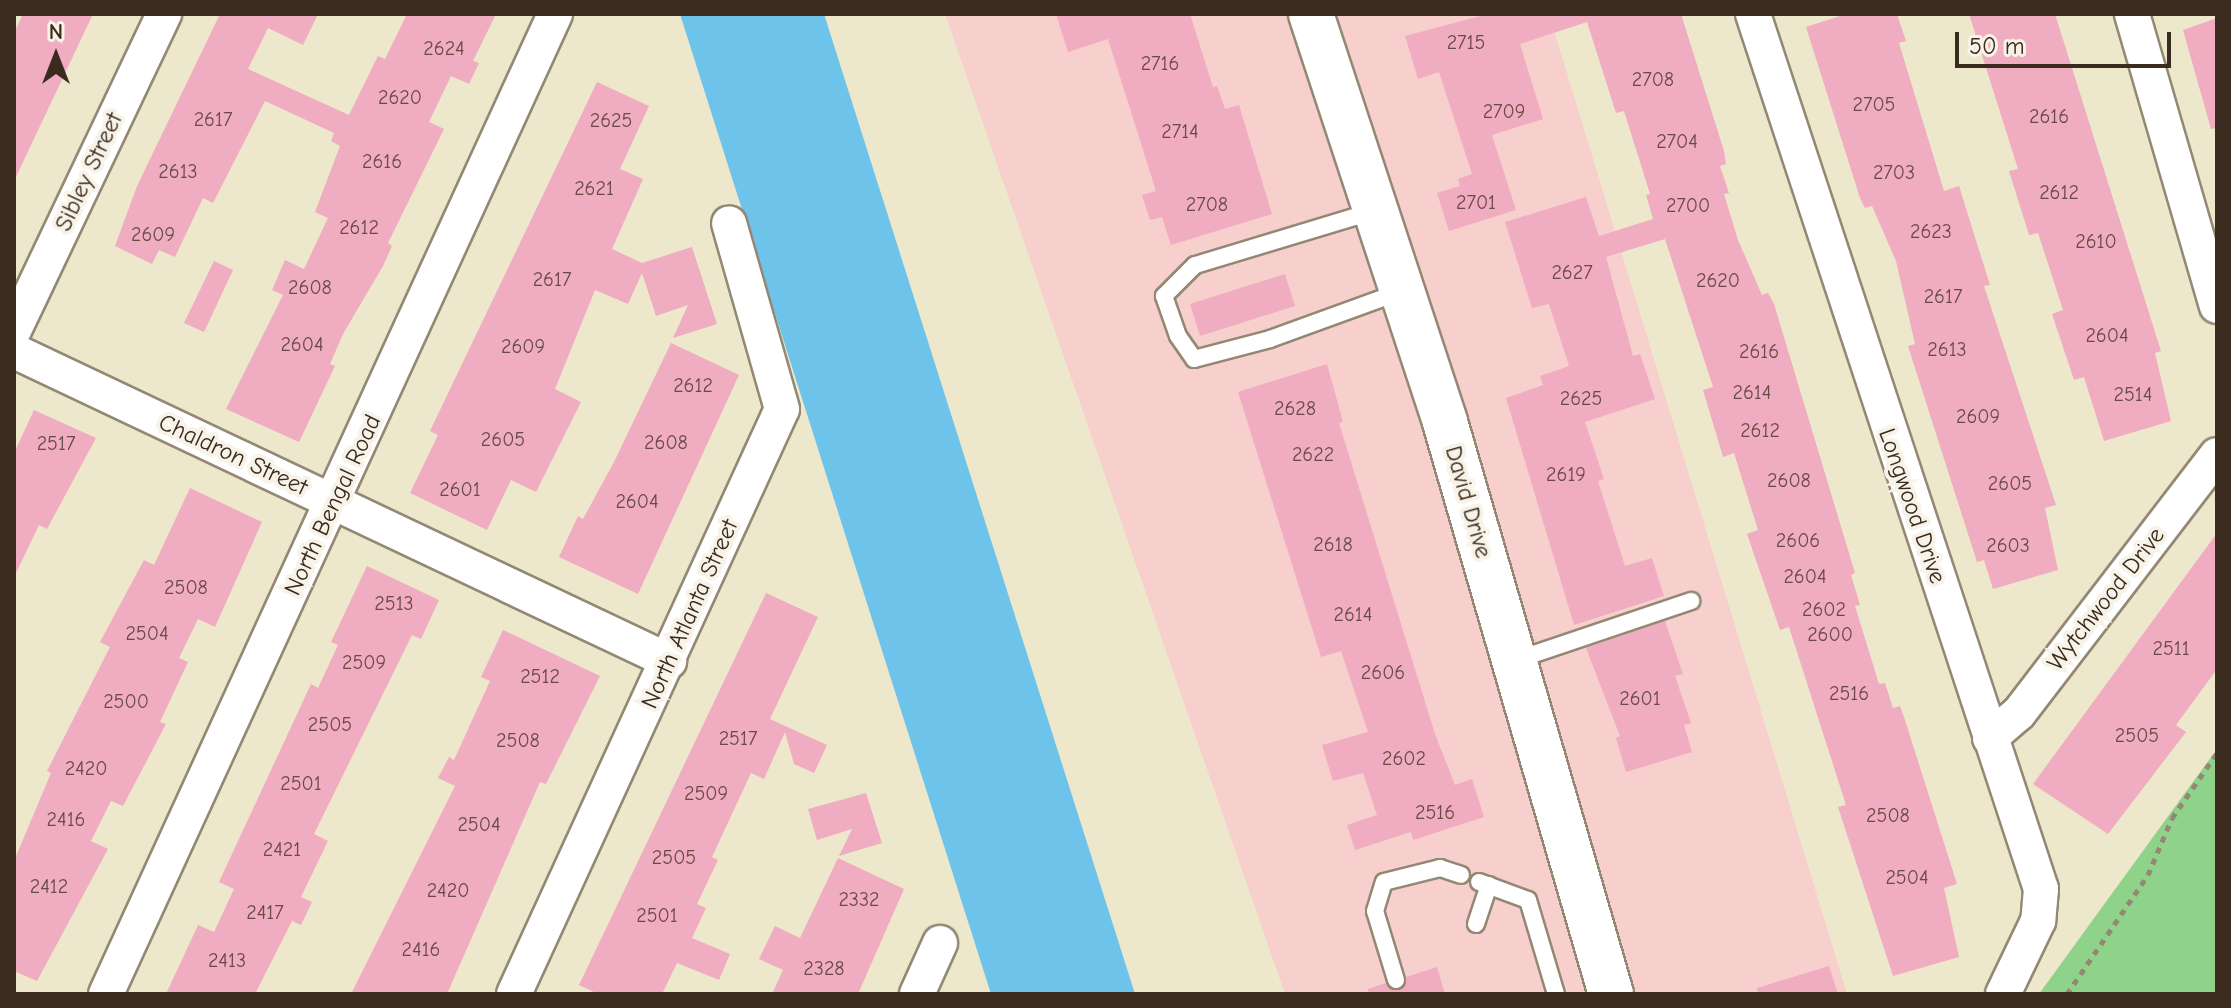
<!DOCTYPE html>
<style>
body{margin:0}
#map{position:relative;width:2231px;height:1008px;overflow:hidden;background:#ede7cb;font-family:"Comic Neue",sans-serif}
div>[style]{position:absolute}
.built>*{inset:0;background:#f7d0ce}
.green>*{inset:0;background:#8fd28a}
.water>*{inset:0;background:#6dc3ea}
.building>*{inset:0;background:#f0acc0}
.path>*{height:5px;margin-top:-2.5px;transform-origin:0;background:repeating-linear-gradient(90deg,#948874 0 6px,transparent 0 12px)}
.roads{filter:drop-shadow(2px 0 #948874) drop-shadow(-2px 0 #948874) drop-shadow(0 2px #948874) drop-shadow(0 -2px #948874)}
.service>*{height:16px;margin:-8px;padding:0 8px;transform-origin:8px;border-radius:8px;background:#fff}
.minor>*{height:34px;margin:-17px;padding:0 17px;transform-origin:17px;border-radius:17px;background:#fff}
.secondary>*{height:44px;margin:-22px;padding:0 22px;transform-origin:22px;border-radius:22px;background:#fff}
span{translate:-50% -50%;white-space:nowrap;text-align:center;line-height:1.15;-webkit-text-stroke:8px #f7f3e8;paint-order:stroke}
.number-label{font-size:20px;color:#684a46}
.number-label span{-webkit-text-stroke-width:0}
.street-label{font-size:24px;color:#3b2a1e}
.frame{position:absolute;inset:0;border:16px solid #3b2a1e;pointer-events:none}
.north{position:absolute;left:16px;top:16px;width:80px;height:80px;-webkit-text-stroke:6px #f7f3e8;paint-order:stroke;rotate:0deg;font-size:22px;font-weight:700;line-height:32px;text-align:center;color:#3b2a1e}
.north::after{content:'';display:block;margin:auto;width:28px;height:36px;background:#3b2a1e;clip-path:polygon(50% 0,100% 100%,50% 72%,0 100%)}
.scale{position:absolute;left:1955px;top:32px;width:216px;height:36px;box-sizing:border-box;border:4px solid #3b2a1e;border-top:0;padding-left:10px;font-size:24px;line-height:28px;white-space:nowrap;color:#3b2a1e;-webkit-text-stroke:6px #f7f3e8;paint-order:stroke}
</style>
<div id="map">
<div class="built">
<div style="clip-path:polygon(945px 14px,1549px 14px,1847px 994px,1285px 994px)"></div>
</div>
<div class="green">
<div style="clip-path:polygon(2217px 749px,2217px 994px,2039px 994px)"></div>
</div>
<div class="water">
<div style="clip-path:polygon(680px 14px,824px 14px,1135px 994px,991px 994px)"></div>
</div>
<div class="building">
<div style="clip-path:polygon(23px 14px,93px 14px,14px 181px,14px 33px)"></div>
<div style="clip-path:polygon(220px 14px,318px 14px,303px 45px,268px 28px,248px 69px,349px 115px,378px 56px,385px 59px,407px 14px,496px 14px,473px 61px,479px 63px,469px 84px,451px 76px,429px 122px,444px 129px,388px 243px,392px 246px,383px 266px,343px 334px,330px 364px,335px 366px,299px 442px,226px 409px,283px 295px,272px 290px,285px 260px,304px 269px,328px 218px,315px 212px,340px 146px,331px 141px,334px 133px,265px 101px,213px 203px,203px 198px,175px 257px,159px 250px,152px 264px,115px 246px,137px 186px)"></div>
<div style="clip-path:polygon(1056px 14px,1190px 14px,1213px 87px,1217px 86px,1225px 109px,1239px 105px,1272px 214px,1171px 245px,1162px 217px,1150px 220px,1142px 195px,1156px 191px,1108px 39px,1068px 52px)"></div>
<div style="clip-path:polygon(1488px 14px,1681px 14px,1724px 151px,1726px 164px,1720px 166px,1729px 193px,1724px 194px,1738px 240px,1762px 295px,1768px 293px,1774px 304px,1855px 573px,1851px 575px,1860px 605px,1855px 606px,1879px 684px,1885px 683px,1893px 708px,1900px 706px,1904px 717px,1957px 884px,1944px 888px,1959px 957px,1893px 976px,1838px 807px,1846px 805px,1789px 627px,1780px 630px,1747px 534px,1758px 530px,1734px 453px,1723px 457px,1703px 390px,1713px 387px,1665px 239px,1606px 257px,1633px 356px,1640px 354px,1655px 399px,1585px 422px,1604px 479px,1598px 481px,1625px 566px,1652px 558px,1664px 596px,1574px 625px,1506px 398px,1543px 385px,1540px 376px,1569px 366px,1549px 304px,1532px 308px,1505px 222px,1586px 197px,1599px 236px,1653px 219px,1646px 195px,1650px 194px,1624px 111px,1616px 113px,1587px 22px,1520px 44px,1543px 119px,1492px 135px,1516px 210px,1449px 231px,1437px 193px,1460px 186px,1458px 179px,1472px 174px,1439px 72px,1418px 79px,1405px 36px)"></div>
<div style="clip-path:polygon(1846px 14px,1897px 14px,1906px 41px,1899px 43px,1944px 191px,1959px 186px,1990px 285px,1984px 286px,2056px 505px,2045px 508px,2058px 570px,1993px 589px,1984px 560px,1977px 562px,1908px 346px,1915px 344px,1896px 261px,1872px 206px,1865px 208px,1860px 198px,1806px 27px)"></div>
<div style="clip-path:polygon(1969px 14px,2055px 14px,2161px 351px,2155px 353px,2171px 421px,2104px 441px,2084px 377px,2074px 380px,2052px 314px,2063px 310px,2038px 233px,2029px 235px,2009px 171px,2018px 169px)"></div>
<div style="clip-path:polygon(2217px 18px,2217px 128px,2211px 129px,2183px 30px)"></div>
<div style="clip-path:polygon(597px 82px,649px 106px,620px 169px,643px 179px,612px 249px,642px 263px,692px 247px,717px 324px,673px 338px,688px 305px,656px 316px,642px 273px,628px 304px,595px 290px,555px 389px,581px 402px,536px 492px,511px 480px,487px 530px,410px 493px,438px 435px,430px 431px)"></div>
<div style="clip-path:polygon(214px 261px,233px 270px,204px 332px,184px 323px)"></div>
<div style="clip-path:polygon(1285px 274px,1295px 306px,1200px 336px,1190px 304px)"></div>
<div style="clip-path:polygon(671px 343px,739px 375px,638px 594px,559px 557px,578px 516px,583px 519px,614px 462px)"></div>
<div style="clip-path:polygon(1327px 364px,1343px 422px,1339px 423px,1435px 734px,1455px 785px,1472px 779px,1484px 817px,1413px 840px,1411px 832px,1355px 850px,1347px 825px,1377px 815px,1363px 773px,1333px 781px,1322px 745px,1368px 732px,1341px 651px,1321px 657px,1238px 392px)"></div>
<div style="clip-path:polygon(34px 410px,96px 438px,47px 529px,39px 525px,14px 577px,14px 453px)"></div>
<div style="clip-path:polygon(190px 488px,262px 522px,215px 627px,198px 619px,179px 658px,188px 662px,160px 722px,166px 724px,123px 806px,111px 801px,91px 841px,108px 849px,37px 981px,14px 971px,14px 861px,51px 773px,47px 771px,110px 647px,100px 642px,144px 560px,154px 565px)"></div>
<div style="clip-path:polygon(2217px 533px,2217px 669px,2176px 725px,2186px 732px,2108px 834px,2033px 784px)"></div>
<div style="clip-path:polygon(367px 566px,439px 600px,421px 639px,412px 635px,314px 834px,328px 841px,301px 897px,312px 902px,301px 925px,292px 921px,255px 994px,166px 994px,198px 925px,214px 932px,234px 889px,219px 882px,311px 684px,318px 688px,338px 645px,331px 642px)"></div>
<div style="clip-path:polygon(766px 593px,818px 617px,770px 719px,827px 745px,814px 773px,794px 764px,785px 732px,764px 779px,751px 773px,712px 857px,718px 860px,697px 904px,706px 908px,692px 938px,730px 954px,719px 980px,677px 963px,662px 994px,598px 994px,579px 985px)"></div>
<div style="clip-path:polygon(1665px 621px,1683px 674px,1675px 676px,1691px 723px,1684px 725px,1692px 752px,1626px 772px,1616px 738px,1620px 736px,1586px 648px)"></div>
<div style="clip-path:polygon(503px 630px,600px 676px,546px 784px,540px 782px,447px 994px,351px 994px,455px 786px,438px 778px,449px 757px,454px 760px,490px 681px,481px 677px)"></div>
<div style="clip-path:polygon(866px 793px,882px 843px,839px 856px,852px 829px,817px 840px,808px 809px)"></div>
<div style="clip-path:polygon(838px 858px,904px 889px,858px 994px,772px 994px,783px 970px,759px 959px,775px 926px,800px 938px)"></div>
<div style="clip-path:polygon(1829px 966px,1838px 994px,1758px 994px,1757px 988px)"></div>
<div style="clip-path:polygon(1437px 967px,1445px 994px,1369px 994px,1368px 989px,1386px 983px,1400px 990px,1406px 977px)"></div>
</div>
<div class="path">
<div style="left:2067px;top:994px;width:144px;rotate:-55.8deg"></div>
<div style="left:2148px;top:875px;width:62px;rotate:-67.2deg"></div>
<div style="left:2172px;top:818px;width:79px;rotate:-55.3deg"></div>
</div>
<div class="roads">
<div class="service">
<div style="left:1374px;top:211px;width:187px;rotate:163.2deg"></div>
<div style="left:1195px;top:265px;width:44px;rotate:135deg"></div>
<div style="left:1164px;top:296px;width:42px;rotate:70.7deg"></div>
<div style="left:1178px;top:336px;width:28px;rotate:55deg"></div>
<div style="left:1194px;top:359px;width:79px;rotate:-14.7deg"></div>
<div style="left:1270px;top:339px;width:137px;rotate:-20deg"></div>
<div style="left:1516px;top:660px;width:185px;rotate:-18.6deg"></div>
<div style="left:1479px;top:882px;width:52px;rotate:20.2deg"></div>
<div style="left:1528px;top:900px;width:98px;rotate:73.4deg"></div>
<div style="left:1476px;top:924px;width:41px;rotate:-71.6deg"></div>
<div style="left:1396px;top:980px;width:72px;rotate:-106.9deg"></div>
<div style="left:1375px;top:911px;width:30px;rotate:-73deg"></div>
<div style="left:1384px;top:882px;width:58px;rotate:-14deg"></div>
<div style="left:1440px;top:868px;width:22px;rotate:18deg"></div>
</div>
<div class="minor">
<div style="left:1753px;top:14px;width:921px;rotate:71.78deg"></div>
<div style="left:2041px;top:889px;width:32px;rotate:95deg"></div>
<div style="left:2038px;top:921px;width:81px;rotate:115.6deg"></div>
<div style="left:2132px;top:14px;width:304px;rotate:73.8deg"></div>
<div style="left:14px;top:330px;width:350px;rotate:-64.6deg"></div>
<div style="left:14px;top:351px;width:725px;rotate:25.33deg"></div>
<div style="left:1990px;top:738px;width:38px;rotate:-41deg"></div>
<div style="left:2019px;top:713px;width:325px;rotate:-52.5deg"></div>
<div style="left:106px;top:994px;width:1078px;rotate:-65.38deg"></div>
<div style="left:514px;top:994px;width:643px;rotate:-65.39deg"></div>
<div style="left:782px;top:409px;width:193px;rotate:-105.9deg"></div>
<div style="left:917px;top:994px;width:56px;rotate:-65.7deg"></div>
</div>
<div class="secondary">
<div style="left:1311px;top:14px;width:429px;rotate:71.8deg"></div>
<div style="left:1445px;top:422px;width:596px;rotate:73.82deg"></div>
</div>
</div>
<div class="number-label">
<span style="left:1466px;top:42px">2715</span>
<span style="left:444px;top:48px">2624</span>
<span style="left:1160px;top:63px">2716</span>
<span style="left:1653px;top:79px">2708</span>
<span style="left:400px;top:97px">2620</span>
<span style="left:1874px;top:104px">2705</span>
<span style="left:1504px;top:111px">2709</span>
<span style="left:2049px;top:116px">2616</span>
<span style="left:213px;top:119px">2617</span>
<span style="left:611px;top:120px">2625</span>
<span style="left:1180px;top:131px">2714</span>
<span style="left:1677px;top:141px">2704</span>
<span style="left:382px;top:161px">2616</span>
<span style="left:178px;top:171px">2613</span>
<span style="left:1894px;top:172px">2703</span>
<span style="left:594px;top:188px">2621</span>
<span style="left:2059px;top:192px">2612</span>
<span style="left:1476px;top:202px">2701</span>
<span style="left:1207px;top:204px">2708</span>
<span style="left:1688px;top:205px">2700</span>
<span style="left:359px;top:227px">2612</span>
<span style="left:1931px;top:231px">2623</span>
<span style="left:153px;top:234px">2609</span>
<span style="left:2096px;top:241px">2610</span>
<span style="left:1572px;top:272px">2627</span>
<span style="left:552px;top:279px">2617</span>
<span style="left:1718px;top:280px">2620</span>
<span style="left:310px;top:287px">2608</span>
<span style="left:1943px;top:296px">2617</span>
<span style="left:2107px;top:335px">2604</span>
<span style="left:302px;top:344px">2604</span>
<span style="left:523px;top:346px">2609</span>
<span style="left:1947px;top:349px">2613</span>
<span style="left:1759px;top:351px">2616</span>
<span style="left:693px;top:385px">2612</span>
<span style="left:1752px;top:392px">2614</span>
<span style="left:2133px;top:394px">2514</span>
<span style="left:1581px;top:398px">2625</span>
<span style="left:1295px;top:408px">2628</span>
<span style="left:1978px;top:416px">2609</span>
<span style="left:1760px;top:430px">2612</span>
<span style="left:503px;top:439px">2605</span>
<span style="left:666px;top:442px">2608</span>
<span style="left:56px;top:443px">2517</span>
<span style="left:1313px;top:454px">2622</span>
<span style="left:1566px;top:474px">2619</span>
<span style="left:1789px;top:480px">2608</span>
<span style="left:2010px;top:483px">2605</span>
<span style="left:460px;top:489px">2601</span>
<span style="left:637px;top:501px">2604</span>
<span style="left:1798px;top:540px">2606</span>
<span style="left:1333px;top:544px">2618</span>
<span style="left:2008px;top:545px">2603</span>
<span style="left:1805px;top:576px">2604</span>
<span style="left:186px;top:587px">2508</span>
<span style="left:394px;top:603px">2513</span>
<span style="left:1824px;top:609px">2602</span>
<span style="left:1353px;top:614px">2614</span>
<span style="left:147px;top:633px">2504</span>
<span style="left:1830px;top:634px">2600</span>
<span style="left:2171px;top:648px">2511</span>
<span style="left:364px;top:662px">2509</span>
<span style="left:1383px;top:672px">2606</span>
<span style="left:540px;top:676px">2512</span>
<span style="left:1849px;top:693px">2516</span>
<span style="left:1640px;top:698px">2601</span>
<span style="left:126px;top:701px">2500</span>
<span style="left:330px;top:724px">2505</span>
<span style="left:2137px;top:735px">2505</span>
<span style="left:738px;top:738px">2517</span>
<span style="left:518px;top:740px">2508</span>
<span style="left:1404px;top:758px">2602</span>
<span style="left:86px;top:768px">2420</span>
<span style="left:301px;top:783px">2501</span>
<span style="left:706px;top:793px">2509</span>
<span style="left:1435px;top:812px">2516</span>
<span style="left:1888px;top:815px">2508</span>
<span style="left:66px;top:819px">2416</span>
<span style="left:479px;top:824px">2504</span>
<span style="left:282px;top:849px">2421</span>
<span style="left:674px;top:857px">2505</span>
<span style="left:1907px;top:877px">2504</span>
<span style="left:49px;top:886px">2412</span>
<span style="left:448px;top:890px">2420</span>
<span style="left:859px;top:899px">2332</span>
<span style="left:265px;top:912px">2417</span>
<span style="left:657px;top:915px">2501</span>
<span style="left:421px;top:949px">2416</span>
<span style="left:227px;top:960px">2413</span>
<span style="left:824px;top:968px">2328</span>
</div>
<div class="street-label">
<span style="left:89px;top:172px;rotate:-65deg">Sibley Street</span>
<span style="left:233px;top:455px;rotate:25deg">Chaldron Street</span>
<span style="left:1468px;top:502px;rotate:74deg">David Drive</span>
<span style="left:333px;top:505px;rotate:-65deg">North Bengal Road</span>
<span style="left:1912px;top:506px;rotate:71deg">Longwood Drive</span>
<span style="left:2106px;top:599px;rotate:-52deg">Wytchwood Drive</span>
<span style="left:690px;top:614px;rotate:-66deg">North Atlanta Street</span>
</div>
<div class="frame"></div>
<div class="north">N</div>
<div class="scale">50 m</div>
</div>
